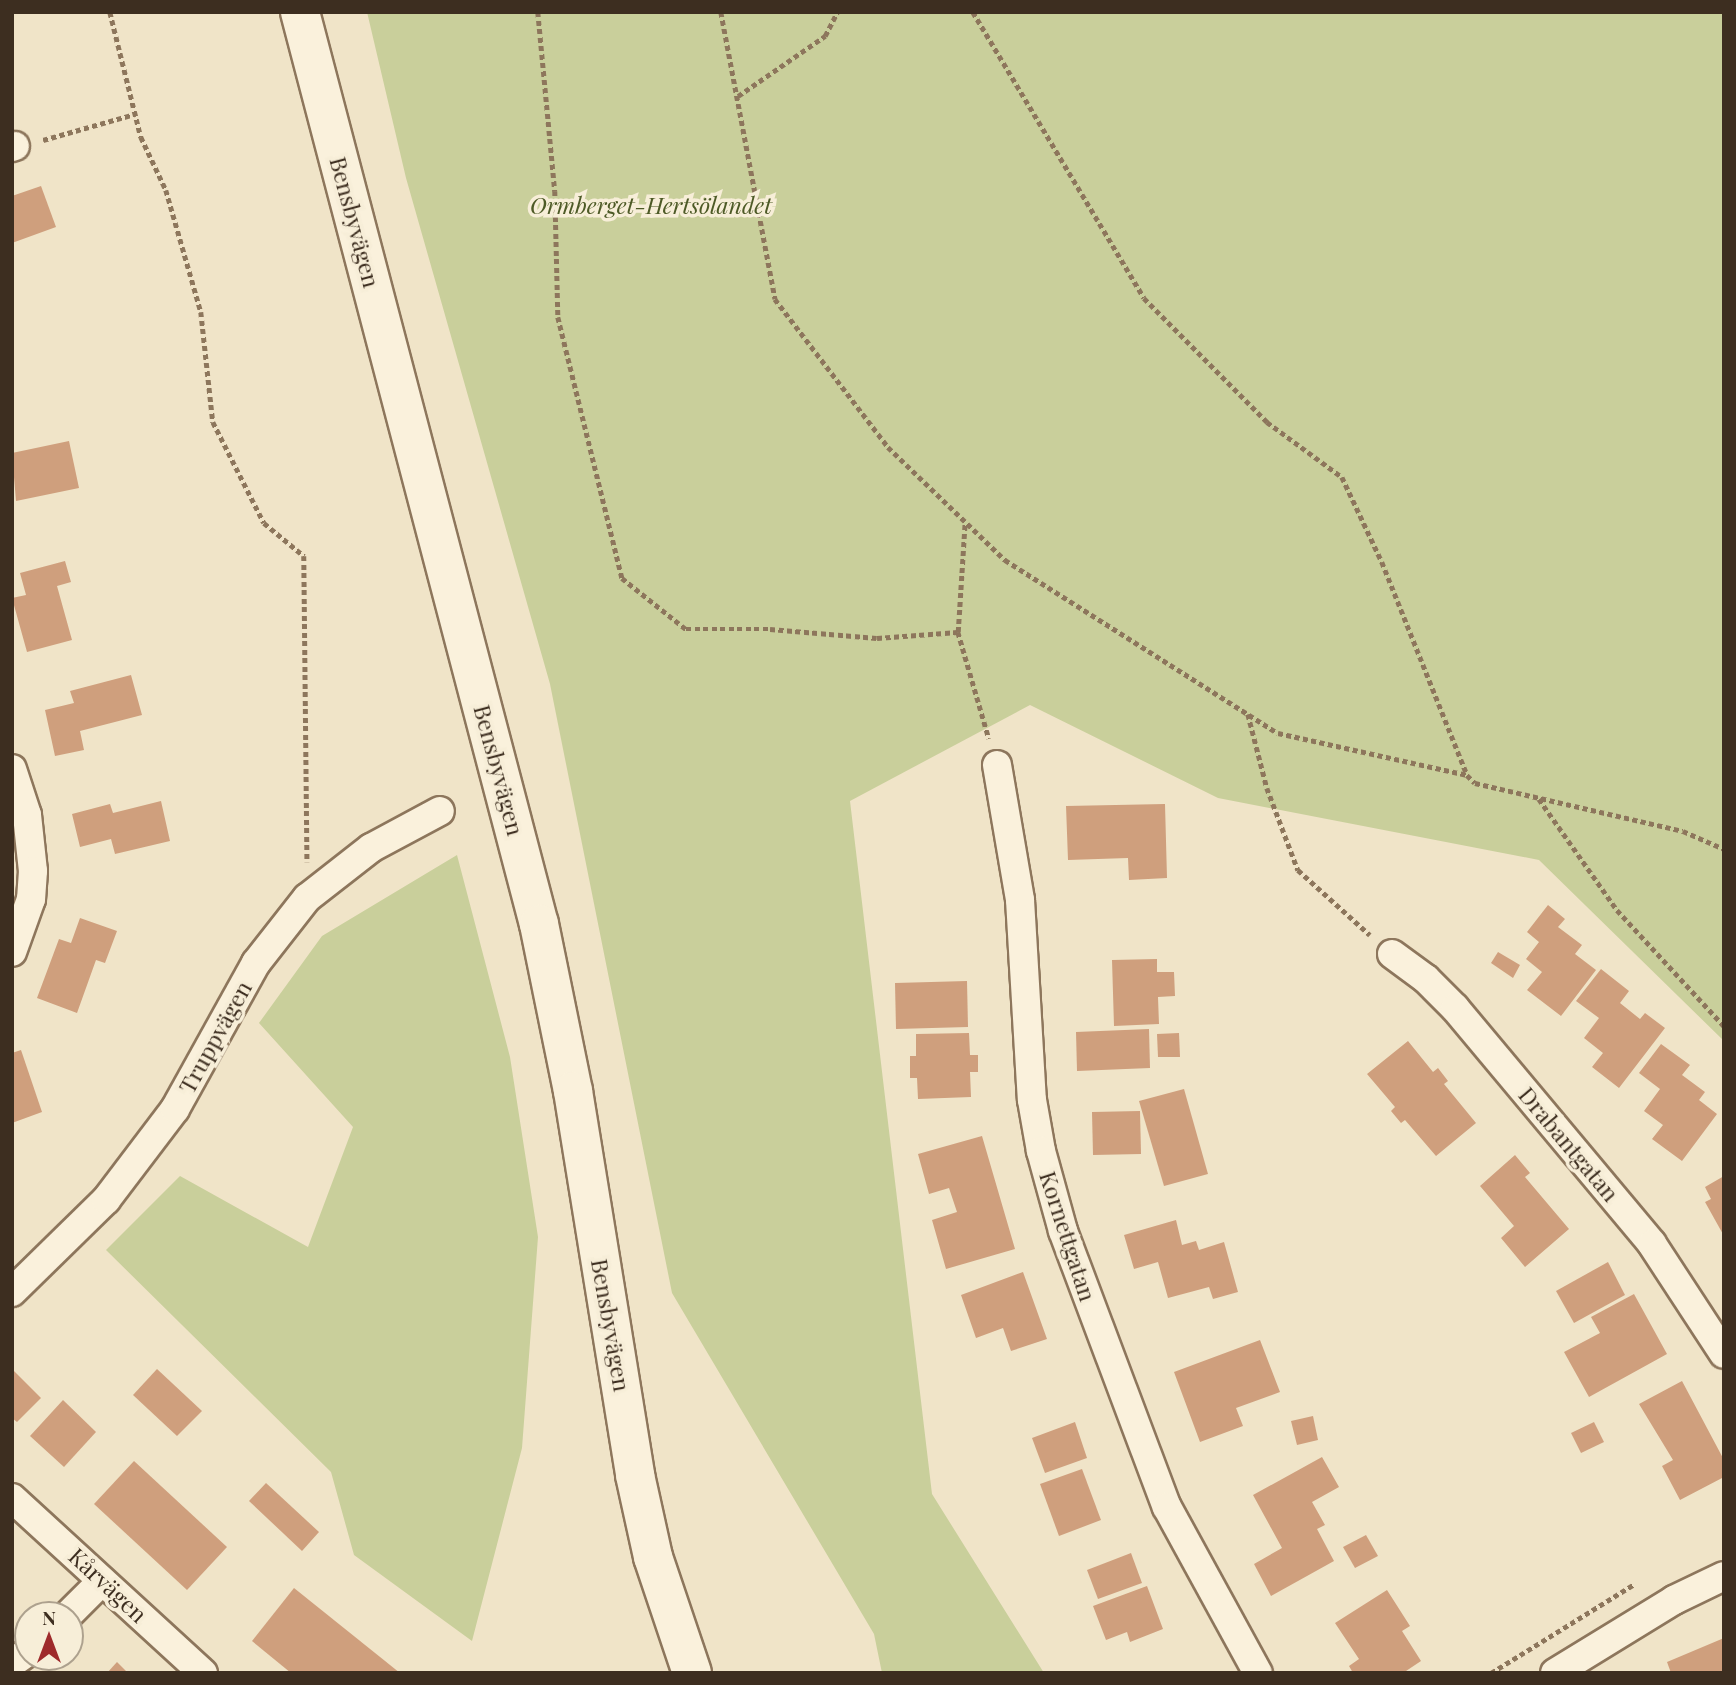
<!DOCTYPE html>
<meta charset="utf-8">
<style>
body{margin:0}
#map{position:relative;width:1736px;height:1685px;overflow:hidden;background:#f0e4c8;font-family:"Playfair Display",serif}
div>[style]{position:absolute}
.green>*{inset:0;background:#c9cf9b}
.building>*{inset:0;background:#cf9f7d}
.path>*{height:4.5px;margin-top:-2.25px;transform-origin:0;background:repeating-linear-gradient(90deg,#8d765c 0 5px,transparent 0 8.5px)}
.roads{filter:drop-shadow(2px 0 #8d765c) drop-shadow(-2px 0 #8d765c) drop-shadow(0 2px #8d765c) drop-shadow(0 -2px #8d765c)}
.street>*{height:28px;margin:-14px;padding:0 14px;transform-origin:14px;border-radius:14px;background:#faf1dc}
.secondary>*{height:38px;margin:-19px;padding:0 19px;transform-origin:19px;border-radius:19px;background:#faf1dc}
span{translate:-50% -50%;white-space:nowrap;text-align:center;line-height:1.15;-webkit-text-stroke:7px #f7eed8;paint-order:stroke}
.park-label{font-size:23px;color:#4d5a26;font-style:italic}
.street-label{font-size:23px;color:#3d2e20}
.frame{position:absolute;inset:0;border:14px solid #3d2e20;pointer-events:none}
.north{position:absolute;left:14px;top:1601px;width:70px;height:70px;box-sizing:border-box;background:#f7eed8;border:2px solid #ada18e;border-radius:50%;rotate:0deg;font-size:19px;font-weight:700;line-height:28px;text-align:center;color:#3d2e20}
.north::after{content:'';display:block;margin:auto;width:24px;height:32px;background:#9e2a2b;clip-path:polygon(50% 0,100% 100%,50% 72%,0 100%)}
</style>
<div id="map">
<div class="green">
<div style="clip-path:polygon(367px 12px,1724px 12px,1724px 1041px,1539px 860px,1218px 798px,1030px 705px,850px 801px,932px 1494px,1044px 1673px,882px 1673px,874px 1634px,672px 1293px,550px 684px,406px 178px)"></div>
<div style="clip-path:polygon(457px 855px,510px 1057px,538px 1237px,522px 1448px,472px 1641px,354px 1555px,331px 1472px,106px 1250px,180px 1176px,308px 1247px,353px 1127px,259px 1023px,322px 936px)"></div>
</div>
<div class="building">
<div style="clip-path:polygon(41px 186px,56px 227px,12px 243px,12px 196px)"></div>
<div style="clip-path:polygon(69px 441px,79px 488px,16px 501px,12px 453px)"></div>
<div style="clip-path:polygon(65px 561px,71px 582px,57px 586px,72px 640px,27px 652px,12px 598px,26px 595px,20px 573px)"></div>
<div style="clip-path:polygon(131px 675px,142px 715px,80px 731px,84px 750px,55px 756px,45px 710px,74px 703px,70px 691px)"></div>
<div style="clip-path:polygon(161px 801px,170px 841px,115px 854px,111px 839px,80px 847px,72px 814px,110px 804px,113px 813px)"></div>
<div style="clip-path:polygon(1165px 804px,1167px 878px,1129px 880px,1128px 858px,1068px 860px,1066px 806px)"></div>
<div style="clip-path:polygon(1548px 905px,1565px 919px,1558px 927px,1582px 945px,1575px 954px,1596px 970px,1561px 1016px,1527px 990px,1542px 972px,1526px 959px,1539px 942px,1527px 932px)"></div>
<div style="clip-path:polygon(80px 918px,117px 931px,105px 963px,96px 960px,77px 1013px,37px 998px,59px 939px,71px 943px)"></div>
<div style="clip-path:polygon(1498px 952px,1520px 965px,1513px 978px,1491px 963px)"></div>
<div style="clip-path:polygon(1157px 959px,1157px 972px,1174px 972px,1175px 996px,1158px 997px,1159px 1024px,1114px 1026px,1112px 960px)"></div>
<div style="clip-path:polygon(1601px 969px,1629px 991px,1620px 1003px,1640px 1019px,1645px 1013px,1665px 1028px,1619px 1088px,1592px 1067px,1603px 1053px,1584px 1038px,1599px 1018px,1576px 1001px)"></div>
<div style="clip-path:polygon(967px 981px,968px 1027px,896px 1029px,895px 983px)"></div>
<div style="clip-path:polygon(1149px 1029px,1150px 1068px,1077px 1071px,1076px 1032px)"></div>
<div style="clip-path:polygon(969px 1033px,970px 1055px,978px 1055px,978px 1072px,970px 1072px,971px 1097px,918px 1099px,917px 1078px,910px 1078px,910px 1056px,916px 1056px,916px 1034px)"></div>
<div style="clip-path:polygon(1179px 1033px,1180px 1057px,1158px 1057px,1157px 1034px)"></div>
<div style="clip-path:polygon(1408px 1041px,1433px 1072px,1438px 1068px,1448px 1081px,1444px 1084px,1476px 1123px,1436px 1156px,1405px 1120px,1401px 1123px,1391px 1111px,1395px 1107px,1367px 1074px)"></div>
<div style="clip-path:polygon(1661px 1044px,1690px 1065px,1682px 1075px,1705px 1092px,1699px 1100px,1717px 1114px,1682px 1161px,1652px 1139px,1663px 1125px,1644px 1111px,1660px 1089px,1639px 1073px)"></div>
<div style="clip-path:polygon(21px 1050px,42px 1112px,12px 1123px,12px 1053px)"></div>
<div style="clip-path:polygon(1184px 1089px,1208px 1174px,1164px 1186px,1139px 1101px)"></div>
<div style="clip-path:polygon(1140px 1111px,1141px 1154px,1093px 1155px,1092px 1112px)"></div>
<div style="clip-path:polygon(982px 1136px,1015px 1249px,946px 1269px,932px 1220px,957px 1212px,949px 1188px,929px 1194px,918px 1154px)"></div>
<div style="clip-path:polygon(1515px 1155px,1530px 1173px,1525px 1177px,1569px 1229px,1525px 1267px,1501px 1238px,1514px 1226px,1480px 1186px)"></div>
<div style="clip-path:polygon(1724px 1176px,1724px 1236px,1705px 1202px,1711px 1199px,1705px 1187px)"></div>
<div style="clip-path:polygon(1176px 1220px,1182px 1245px,1196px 1241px,1199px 1250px,1224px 1242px,1238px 1292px,1213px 1299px,1209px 1287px,1168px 1298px,1158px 1262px,1134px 1269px,1124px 1235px)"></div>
<div style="clip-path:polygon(1608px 1262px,1625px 1295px,1574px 1323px,1556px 1291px)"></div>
<div style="clip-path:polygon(1023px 1272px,1047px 1339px,1011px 1351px,1003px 1328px,976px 1338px,961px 1295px)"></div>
<div style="clip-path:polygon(1634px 1294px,1667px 1354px,1589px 1397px,1564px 1352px,1600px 1333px,1591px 1317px)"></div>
<div style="clip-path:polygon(1260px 1340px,1280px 1392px,1236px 1408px,1243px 1426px,1200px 1442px,1174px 1372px)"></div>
<div style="clip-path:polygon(12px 1369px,41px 1398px,17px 1422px,12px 1418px)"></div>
<div style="clip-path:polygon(157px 1369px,202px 1411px,177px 1436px,133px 1395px)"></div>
<div style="clip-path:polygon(1682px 1381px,1724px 1460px,1724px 1477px,1680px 1500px,1662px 1466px,1673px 1460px,1639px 1404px)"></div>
<div style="clip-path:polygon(63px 1400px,96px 1432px,64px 1467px,30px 1436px)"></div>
<div style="clip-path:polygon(1313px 1416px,1318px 1440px,1297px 1445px,1291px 1421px)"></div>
<div style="clip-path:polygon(1075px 1422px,1087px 1458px,1045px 1473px,1032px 1438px)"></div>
<div style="clip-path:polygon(1594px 1422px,1604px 1442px,1581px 1453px,1571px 1433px)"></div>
<div style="clip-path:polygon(1322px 1457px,1339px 1487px,1312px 1502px,1325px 1525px,1317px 1529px,1334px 1561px,1271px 1596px,1254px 1564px,1282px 1548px,1253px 1495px)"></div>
<div style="clip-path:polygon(134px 1461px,227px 1547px,187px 1590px,94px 1504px)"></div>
<div style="clip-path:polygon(1082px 1469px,1101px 1520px,1059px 1536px,1040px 1484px)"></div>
<div style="clip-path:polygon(266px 1483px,319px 1532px,302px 1551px,249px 1501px)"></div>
<div style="clip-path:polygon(1366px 1535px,1378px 1556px,1355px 1568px,1343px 1547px)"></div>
<div style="clip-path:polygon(1131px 1553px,1142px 1583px,1098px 1599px,1087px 1570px)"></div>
<div style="clip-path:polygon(1147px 1586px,1163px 1629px,1130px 1642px,1127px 1632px,1106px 1640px,1093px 1606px)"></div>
<div style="clip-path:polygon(294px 1588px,400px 1673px,291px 1673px,252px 1641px)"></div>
<div style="clip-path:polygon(1387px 1590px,1410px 1626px,1402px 1631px,1421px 1661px,1403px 1673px,1353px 1673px,1349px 1666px,1359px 1659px,1335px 1623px)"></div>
<div style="clip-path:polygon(1724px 1638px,1724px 1673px,1671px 1673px,1667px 1662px)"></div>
<div style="clip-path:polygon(117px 1662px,128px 1673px,107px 1673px)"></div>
</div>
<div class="path">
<div style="left:110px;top:12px;width:129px;rotate:76.1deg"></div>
<div style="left:141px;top:137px;width:59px;rotate:64.7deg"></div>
<div style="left:166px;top:190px;width:127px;rotate:74deg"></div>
<div style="left:201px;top:312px;width:111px;rotate:83.8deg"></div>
<div style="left:213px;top:422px;width:113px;rotate:63.2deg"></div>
<div style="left:264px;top:523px;width:52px;rotate:39.5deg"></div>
<div style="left:304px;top:556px;width:306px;rotate:89.4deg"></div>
<div style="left:538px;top:12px;width:180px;rotate:84.6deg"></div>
<div style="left:555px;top:191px;width:126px;rotate:88.6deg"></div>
<div style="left:558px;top:317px;width:269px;rotate:76.2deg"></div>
<div style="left:622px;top:578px;width:82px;rotate:38.6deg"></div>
<div style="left:686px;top:629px;width:84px"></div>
<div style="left:770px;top:629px;width:107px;rotate:4.8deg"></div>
<div style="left:877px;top:638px;width:81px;rotate:-4.2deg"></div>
<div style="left:958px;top:632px;width:110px;rotate:-86.4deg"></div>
<div style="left:721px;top:12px;width:292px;rotate:79.3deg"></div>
<div style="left:775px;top:299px;width:186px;rotate:52.6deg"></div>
<div style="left:888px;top:447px;width:163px;rotate:44deg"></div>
<div style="left:1005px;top:560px;width:323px;rotate:32.4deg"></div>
<div style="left:1278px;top:733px;width:194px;rotate:12.5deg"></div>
<div style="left:1467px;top:775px;width:11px;rotate:45deg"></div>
<div style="left:1475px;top:783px;width:213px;rotate:13deg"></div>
<div style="left:1683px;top:831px;width:45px;rotate:23.7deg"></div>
<div style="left:973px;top:12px;width:333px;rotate:59.1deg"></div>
<div style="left:1144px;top:298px;width:175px;rotate:45.2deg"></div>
<div style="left:1267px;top:422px;width:93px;rotate:36.3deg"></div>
<div style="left:1342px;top:477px;width:94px;rotate:64.8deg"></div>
<div style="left:1382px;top:562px;width:228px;rotate:68.2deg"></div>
<div style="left:738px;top:96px;width:106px;rotate:-34.6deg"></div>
<div style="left:825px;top:36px;width:27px;rotate:-63deg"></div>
<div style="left:43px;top:140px;width:96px;rotate:-15.8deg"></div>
<div style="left:958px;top:632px;width:111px;rotate:73.8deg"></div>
<div style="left:1248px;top:714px;width:76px;rotate:75.6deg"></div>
<div style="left:1267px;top:788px;width:88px;rotate:69.3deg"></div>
<div style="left:1298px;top:870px;width:97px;rotate:42.1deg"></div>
<div style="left:1539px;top:799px;width:136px;rotate:54.9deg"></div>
<div style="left:1617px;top:910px;width:158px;rotate:47.3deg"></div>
<div style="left:1491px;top:1673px;width:167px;rotate:-31.8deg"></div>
</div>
<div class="roads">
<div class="street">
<div style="left:12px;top:147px;width:3px;rotate:-18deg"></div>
<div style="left:997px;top:765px;width:137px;rotate:80.3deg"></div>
<div style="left:1020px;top:900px;width:200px;rotate:86.6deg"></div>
<div style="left:1032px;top:1100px;width:52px;rotate:80deg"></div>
<div style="left:1041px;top:1151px;width:83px;rotate:74.6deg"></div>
<div style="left:1063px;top:1231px;width:295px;rotate:69.4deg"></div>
<div style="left:1167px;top:1507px;width:189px;rotate:61.3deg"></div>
<div style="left:12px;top:769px;width:48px;rotate:71.9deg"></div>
<div style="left:27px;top:815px;width:56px;rotate:83.9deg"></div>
<div style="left:33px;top:871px;width:28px;rotate:94deg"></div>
<div style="left:31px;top:899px;width:56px;rotate:109.7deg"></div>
<div style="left:1392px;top:954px;width:42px;rotate:36.3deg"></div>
<div style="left:1426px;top:979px;width:41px;rotate:45deg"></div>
<div style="left:1455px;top:1008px;width:307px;rotate:50.1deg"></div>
<div style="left:1652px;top:1244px;width:131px;rotate:56.8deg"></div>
<div style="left:12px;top:1292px;width:132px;rotate:-44.4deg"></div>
<div style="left:106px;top:1200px;width:114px;rotate:-52.8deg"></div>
<div style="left:175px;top:1109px;width:167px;rotate:-61deg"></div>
<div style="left:256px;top:963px;width:83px;rotate:-51.9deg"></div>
<div style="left:307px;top:898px;width:81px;rotate:-38deg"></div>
<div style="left:371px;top:848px;width:78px;rotate:-28.2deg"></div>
<div style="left:12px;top:1498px;width:259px;rotate:42.5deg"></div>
<div style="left:68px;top:1615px;width:48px;rotate:-45deg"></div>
<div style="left:12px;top:1663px;width:19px;rotate:-35deg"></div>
<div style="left:1555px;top:1673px;width:140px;rotate:-31.5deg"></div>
<div style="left:1674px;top:1600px;width:55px;rotate:-25.6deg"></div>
</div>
<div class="secondary">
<div style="left:300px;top:12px;width:943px;rotate:75.32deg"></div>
<div style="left:539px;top:924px;width:170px;rotate:78.5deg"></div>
<div style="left:573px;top:1091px;width:389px;rotate:80.8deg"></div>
<div style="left:635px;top:1475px;width:84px;rotate:77.6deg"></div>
<div style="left:653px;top:1557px;width:122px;rotate:71.4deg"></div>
</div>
</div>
<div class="park-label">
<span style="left:651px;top:205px">Ormberget-Hertsölandet</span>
</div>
<div class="street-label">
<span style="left:355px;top:222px;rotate:75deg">Bensbyvägen</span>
<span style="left:499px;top:770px;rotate:75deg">Bensbyvägen</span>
<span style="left:215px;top:1037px;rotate:-61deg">Truppvägen</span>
<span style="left:1569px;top:1144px;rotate:50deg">Drabantgatan</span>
<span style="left:1068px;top:1236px;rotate:72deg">Kornettgatan</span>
<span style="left:611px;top:1325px;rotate:80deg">Bensbyvägen</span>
<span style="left:108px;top:1585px;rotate:43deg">Kårvägen</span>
</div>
<div class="frame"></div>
<div class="north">N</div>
</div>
